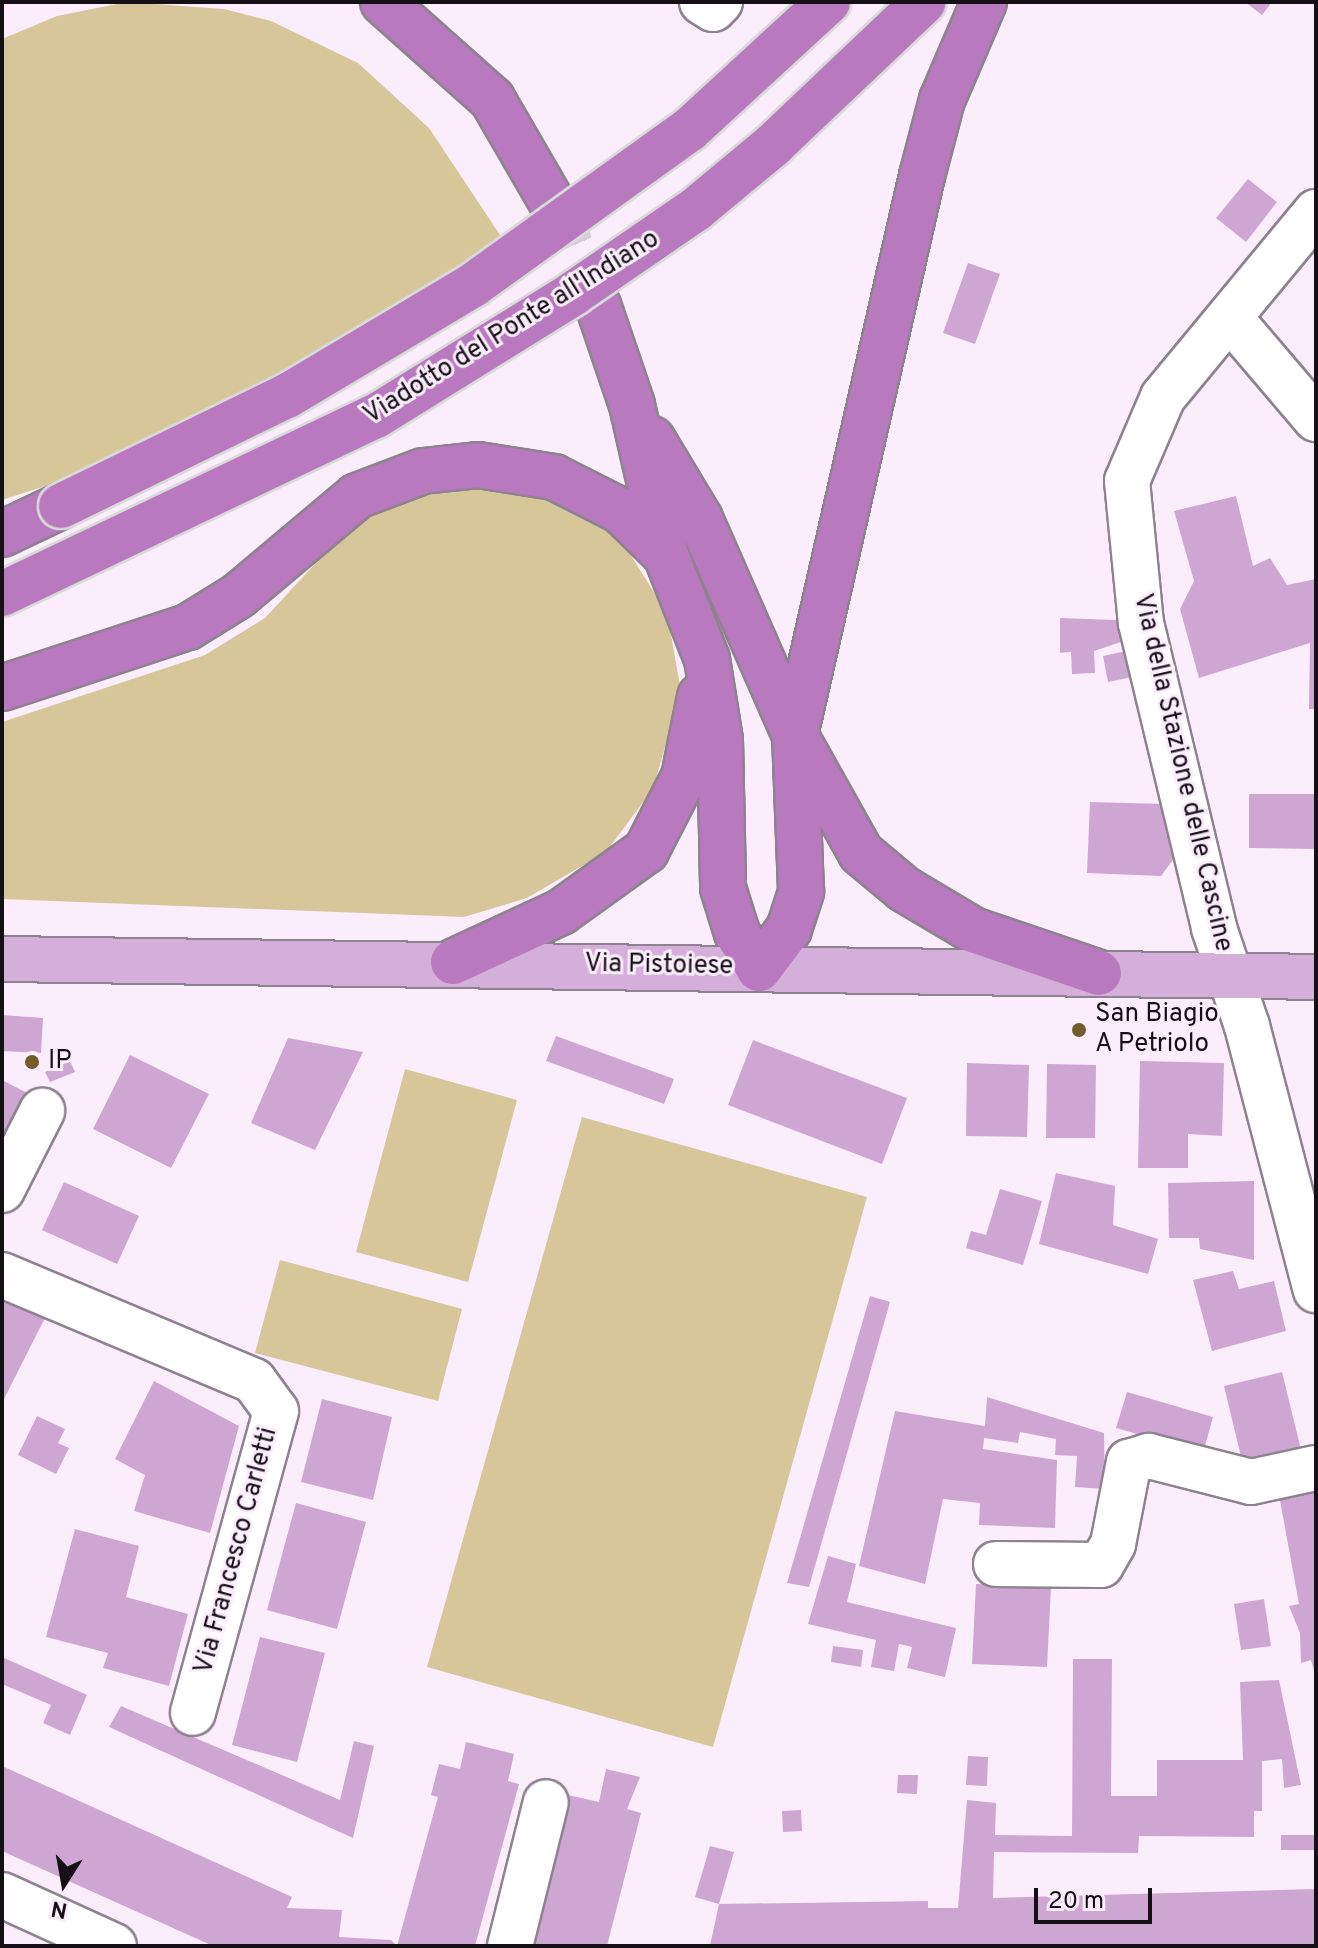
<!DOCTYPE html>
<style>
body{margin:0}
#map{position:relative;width:1318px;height:1948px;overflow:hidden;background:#fcedfd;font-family:Overpass,sans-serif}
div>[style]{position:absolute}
.green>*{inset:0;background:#d8c69b}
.building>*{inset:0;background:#cda7d1}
.highway-tunnel>*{height:44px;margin-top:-22px;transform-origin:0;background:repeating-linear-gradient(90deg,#d9ccda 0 44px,transparent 0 66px)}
.roads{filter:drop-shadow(2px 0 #8f8290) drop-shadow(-2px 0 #8f8290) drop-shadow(0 2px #8f8290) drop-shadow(0 -2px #8f8290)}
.minor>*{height:44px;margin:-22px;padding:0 22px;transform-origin:22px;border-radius:22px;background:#fff}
.major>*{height:44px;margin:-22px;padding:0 22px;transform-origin:22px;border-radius:22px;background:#d4afd9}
.highway>*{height:44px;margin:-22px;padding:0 22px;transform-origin:22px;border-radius:22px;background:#b879bf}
.bridges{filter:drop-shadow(2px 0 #dad9da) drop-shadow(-2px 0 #dad9da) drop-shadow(0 2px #dad9da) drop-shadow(0 -2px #dad9da)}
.highway-bridge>*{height:44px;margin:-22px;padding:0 22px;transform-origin:22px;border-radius:22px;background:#b879bf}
.dots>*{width:22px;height:22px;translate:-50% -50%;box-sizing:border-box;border:4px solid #fcedfd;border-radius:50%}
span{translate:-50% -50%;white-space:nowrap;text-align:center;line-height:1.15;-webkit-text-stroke:6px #fcedfd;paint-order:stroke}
.street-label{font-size:26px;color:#151016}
.poi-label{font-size:26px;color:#151016}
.left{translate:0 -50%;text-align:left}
.frame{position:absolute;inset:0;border:4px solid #151016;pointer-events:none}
.north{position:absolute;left:24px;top:1844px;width:80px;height:80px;-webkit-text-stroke:6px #fcedfd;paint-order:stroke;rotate:191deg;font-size:22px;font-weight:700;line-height:32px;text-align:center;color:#151016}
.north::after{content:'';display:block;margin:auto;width:28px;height:36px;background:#151016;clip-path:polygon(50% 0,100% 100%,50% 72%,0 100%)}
.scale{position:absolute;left:1034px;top:1888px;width:118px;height:36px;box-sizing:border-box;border:4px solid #151016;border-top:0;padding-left:10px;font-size:24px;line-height:28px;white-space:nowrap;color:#151016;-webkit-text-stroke:6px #fcedfd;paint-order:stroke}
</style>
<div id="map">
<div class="green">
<div style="clip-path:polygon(127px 2px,224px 9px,271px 21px,358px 63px,429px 128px,500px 235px,500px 245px,286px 376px,70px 478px,2px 500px,2px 39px,57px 16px)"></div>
<div style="clip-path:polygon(462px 487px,543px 495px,615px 530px,667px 613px,681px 691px,653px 789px,606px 852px,527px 898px,464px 917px,2px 899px,2px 722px,205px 655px,265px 618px,337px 540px,388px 505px)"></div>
<div style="clip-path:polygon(405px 1069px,517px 1100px,468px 1282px,356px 1252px)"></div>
<div style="clip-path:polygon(582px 1117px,867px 1197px,713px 1747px,427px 1667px)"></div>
<div style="clip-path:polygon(280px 1260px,462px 1309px,438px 1401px,255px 1353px)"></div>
</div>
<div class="building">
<div style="clip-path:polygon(1245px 2px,1272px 2px,1262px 15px)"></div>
<div style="clip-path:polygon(1248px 179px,1277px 202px,1246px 242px,1216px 218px)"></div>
<div style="clip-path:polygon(968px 263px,1000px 274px,975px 344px,943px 333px)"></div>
<div style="clip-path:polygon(1236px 496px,1253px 566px,1270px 558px,1287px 585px,1316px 579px,1316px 709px,1309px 709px,1310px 643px,1199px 678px,1180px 609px,1194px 581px,1174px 511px)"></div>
<div style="clip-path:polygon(1060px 618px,1116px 620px,1121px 642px,1094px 651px,1095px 673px,1072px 674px,1071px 652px,1060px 653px)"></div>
<div style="clip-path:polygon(1131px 650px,1137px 676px,1108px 682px,1103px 656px)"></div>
<div style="clip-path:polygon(1249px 794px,1316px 794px,1316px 849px,1249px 848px)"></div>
<div style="clip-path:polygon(1090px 802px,1164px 804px,1175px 857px,1161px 876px,1087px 873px)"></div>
<div style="clip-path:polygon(2px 1015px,43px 1018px,41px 1053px,2px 1051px)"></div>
<div style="clip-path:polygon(556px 1036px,674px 1079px,664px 1104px,546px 1061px)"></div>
<div style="clip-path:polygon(288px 1038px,363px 1052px,315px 1150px,251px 1123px)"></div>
<div style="clip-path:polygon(753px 1040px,907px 1098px,882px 1164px,728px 1105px)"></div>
<div style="clip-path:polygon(130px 1055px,209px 1094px,171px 1168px,93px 1129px)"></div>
<div style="clip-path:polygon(70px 1061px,75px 1072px,50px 1082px,45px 1072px)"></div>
<div style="clip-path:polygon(1140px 1061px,1224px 1063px,1222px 1136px,1188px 1134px,1188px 1168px,1138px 1168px)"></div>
<div style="clip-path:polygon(967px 1063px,1029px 1065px,1027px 1137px,966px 1136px)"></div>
<div style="clip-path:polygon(1047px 1064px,1096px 1065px,1095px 1138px,1046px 1138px)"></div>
<div style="clip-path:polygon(2px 1080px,33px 1096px,2px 1157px)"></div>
<div style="clip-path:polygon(1056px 1173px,1115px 1186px,1113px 1225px,1158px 1239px,1148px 1274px,1039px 1244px)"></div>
<div style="clip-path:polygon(1254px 1181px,1254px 1260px,1200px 1249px,1199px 1238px,1169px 1238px,1168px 1183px)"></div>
<div style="clip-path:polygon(64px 1182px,139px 1216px,117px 1264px,42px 1230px)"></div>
<div style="clip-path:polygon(1000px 1189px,1042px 1201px,1023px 1265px,966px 1248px,971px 1231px,986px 1235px)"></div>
<div style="clip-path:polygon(1233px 1271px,1239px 1289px,1274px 1281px,1286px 1331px,1212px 1351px,1193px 1280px)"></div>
<div style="clip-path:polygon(2px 1289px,48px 1312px,4px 1399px,2px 1398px)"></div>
<div style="clip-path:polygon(870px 1296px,890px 1302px,809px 1587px,787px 1583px)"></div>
<div style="clip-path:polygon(1282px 1372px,1302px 1454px,1244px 1469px,1224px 1386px)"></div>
<div style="clip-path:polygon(154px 1381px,239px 1426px,210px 1533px,134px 1511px,145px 1475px,115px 1459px)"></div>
<div style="clip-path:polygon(1127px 1392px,1213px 1417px,1203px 1453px,1116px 1428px)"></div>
<div style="clip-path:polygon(987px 1397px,1104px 1433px,1105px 1489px,1075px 1487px,1077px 1456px,1055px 1455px,1056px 1439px,1020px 1432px,1018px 1443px,984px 1438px,983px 1449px,1057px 1460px,1055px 1528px,979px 1525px,980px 1503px,943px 1499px,925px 1584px,859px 1566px,895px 1411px,985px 1426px)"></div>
<div style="clip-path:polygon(322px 1399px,392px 1417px,373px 1500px,301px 1482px)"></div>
<div style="clip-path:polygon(37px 1416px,65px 1429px,58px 1443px,69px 1448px,56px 1474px,18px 1455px)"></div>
<div style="clip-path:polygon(1316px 1488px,1316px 1674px,1315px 1675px,1311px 1660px,1301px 1663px,1300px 1633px,1289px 1606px,1299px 1604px,1279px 1495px)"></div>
<div style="clip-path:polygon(296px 1503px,366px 1522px,337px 1629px,267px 1610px)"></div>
<div style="clip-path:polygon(75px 1529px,139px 1546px,126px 1597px,188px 1614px,169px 1686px,103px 1668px,108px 1653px,46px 1637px)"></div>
<div style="clip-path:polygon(828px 1556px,856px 1564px,847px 1602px,956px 1628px,945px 1677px,907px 1668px,912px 1647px,899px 1644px,894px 1671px,871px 1667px,876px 1640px,808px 1624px)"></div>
<div style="clip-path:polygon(976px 1584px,1051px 1587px,1047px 1667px,972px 1664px)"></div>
<div style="clip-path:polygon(1264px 1599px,1271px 1646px,1241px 1650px,1234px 1604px)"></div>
<div style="clip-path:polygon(260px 1637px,325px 1653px,297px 1762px,232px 1745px)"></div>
<div style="clip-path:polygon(833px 1646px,863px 1650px,861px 1667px,831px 1662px)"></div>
<div style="clip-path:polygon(2px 1657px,87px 1695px,70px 1735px,43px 1723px,51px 1705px,2px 1684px)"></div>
<div style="clip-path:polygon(1073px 1659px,1112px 1659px,1111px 1796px,1157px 1796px,1157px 1760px,1243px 1760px,1240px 1682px,1279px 1680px,1301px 1785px,1284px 1788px,1282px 1759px,1262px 1761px,1262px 1811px,1254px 1811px,1254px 1837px,1139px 1836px,1138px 1853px,994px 1852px,993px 1898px,1316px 1889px,1316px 1946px,710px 1946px,719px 1904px,695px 1897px,710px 1846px,734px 1852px,719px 1904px,928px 1901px,928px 1908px,958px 1908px,967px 1800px,996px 1803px,995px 1835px,1072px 1836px)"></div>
<div style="clip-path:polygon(121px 1706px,340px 1800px,354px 1741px,374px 1746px,353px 1838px,109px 1727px)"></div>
<div style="clip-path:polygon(466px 1742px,514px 1754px,508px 1781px,519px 1784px,475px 1946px,213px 1946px,2px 1851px,2px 1766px,292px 1897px,287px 1908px,342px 1910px,339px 1937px,391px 1940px,397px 1946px,438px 1797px,431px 1795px,439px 1764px,460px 1769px)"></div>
<div style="clip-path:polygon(968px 1756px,988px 1757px,987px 1786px,966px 1785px)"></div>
<div style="clip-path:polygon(606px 1769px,640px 1777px,627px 1809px,641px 1813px,607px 1946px,531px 1946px,568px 1795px,599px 1802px)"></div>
<div style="clip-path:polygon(898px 1775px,918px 1775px,917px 1794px,897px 1793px)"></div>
<div style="clip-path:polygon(801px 1810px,802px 1831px,783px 1832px,782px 1811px)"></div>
<div style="clip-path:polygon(1281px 1835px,1316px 1835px,1316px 1850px,1281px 1850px)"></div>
</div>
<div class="highway-tunnel">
<div style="left:554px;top:206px;width:108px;rotate:66deg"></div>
</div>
<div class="roads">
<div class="minor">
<div style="left:702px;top:2px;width:13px;rotate:32deg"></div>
<div style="left:713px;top:9px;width:10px;rotate:-45deg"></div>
<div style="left:1316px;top:212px;width:240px;rotate:129.6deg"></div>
<div style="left:1163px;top:397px;width:91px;rotate:113.2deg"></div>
<div style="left:1127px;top:481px;width:143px;rotate:84.4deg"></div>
<div style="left:1141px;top:623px;width:314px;rotate:76.5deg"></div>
<div style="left:1214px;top:928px;width:103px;rotate:71.4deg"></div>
<div style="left:1247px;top:1026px;width:273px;rotate:75.4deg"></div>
<div style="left:1230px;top:318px;width:133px;rotate:49.6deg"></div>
<div style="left:2px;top:1190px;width:89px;rotate:-63.1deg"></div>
<div style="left:2px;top:1275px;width:273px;rotate:22.8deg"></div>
<div style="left:254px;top:1381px;width:37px;rotate:54deg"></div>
<div style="left:276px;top:1411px;width:313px;rotate:105.4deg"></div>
<div style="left:996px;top:1564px;width:105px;rotate:0.5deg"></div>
<div style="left:1101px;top:1565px;width:24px;rotate:-60deg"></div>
<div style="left:1113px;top:1544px;width:84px;rotate:-79deg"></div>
<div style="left:1129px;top:1462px;width:21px;rotate:-17deg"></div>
<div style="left:1149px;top:1456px;width:105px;rotate:14.3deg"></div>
<div style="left:1251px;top:1482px;width:66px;rotate:-12.2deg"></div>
<div style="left:2px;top:1895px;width:123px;rotate:24.5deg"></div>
<div style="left:510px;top:1946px;width:148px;rotate:-76deg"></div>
</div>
<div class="major">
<div style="left:2px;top:959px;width:1314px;rotate:0.78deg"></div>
</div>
<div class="highway">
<div style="left:383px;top:2px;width:146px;rotate:41.7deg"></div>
<div style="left:492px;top:99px;width:124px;rotate:59.9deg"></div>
<div style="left:598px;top:305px;width:106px;rotate:71.2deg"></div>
<div style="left:632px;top:405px;width:154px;rotate:77.2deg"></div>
<div style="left:666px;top:555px;width:112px;rotate:68.5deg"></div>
<div style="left:707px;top:659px;width:82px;rotate:80.9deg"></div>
<div style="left:720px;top:740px;width:148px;rotate:88.8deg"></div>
<div style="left:723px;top:888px;width:47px;rotate:72.7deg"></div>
<div style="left:737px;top:933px;width:42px;rotate:58.6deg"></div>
<div style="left:759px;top:969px;width:50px;rotate:-53.1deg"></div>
<div style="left:789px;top:929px;width:40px;rotate:-72deg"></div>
<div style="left:801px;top:891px;width:156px;rotate:-92.2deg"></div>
<div style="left:795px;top:735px;width:573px;rotate:-77.2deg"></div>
<div style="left:922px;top:176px;width:79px;rotate:-75.3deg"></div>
<div style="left:942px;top:100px;width:107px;rotate:-66.8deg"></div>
<div style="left:652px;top:439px;width:93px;rotate:59deg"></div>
<div style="left:700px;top:519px;width:236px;rotate:66.3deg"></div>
<div style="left:795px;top:735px;width:135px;rotate:60.8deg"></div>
<div style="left:861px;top:853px;width:56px;rotate:39.9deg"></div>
<div style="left:904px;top:889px;width:80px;rotate:30.7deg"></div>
<div style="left:973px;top:930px;width:133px;rotate:18.8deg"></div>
<div style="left:2px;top:534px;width:65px;rotate:-25.4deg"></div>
<div style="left:2px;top:688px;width:196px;rotate:-18.2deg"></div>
<div style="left:188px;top:627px;width:59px;rotate:-31.8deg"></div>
<div style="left:238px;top:596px;width:155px;rotate:-40deg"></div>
<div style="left:357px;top:496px;width:71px;rotate:-20.7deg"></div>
<div style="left:423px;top:471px;width:55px;rotate:-6.2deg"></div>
<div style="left:478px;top:465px;width:77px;rotate:9deg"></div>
<div style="left:554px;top:477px;width:75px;rotate:26.9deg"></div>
<div style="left:621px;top:511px;width:63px;rotate:44.4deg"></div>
<div style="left:453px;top:962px;width:119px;rotate:-24.8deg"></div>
<div style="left:561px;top:912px;width:105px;rotate:-35.7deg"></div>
<div style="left:646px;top:851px;width:83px;rotate:-62.8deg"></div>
<div style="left:684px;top:777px;width:82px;rotate:-78.7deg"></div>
</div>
</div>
<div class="bridges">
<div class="highway-bridge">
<div style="left:61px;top:506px;width:251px;rotate:-26deg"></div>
<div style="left:287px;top:396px;width:217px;rotate:-30.8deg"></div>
<div style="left:473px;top:285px;width:266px;rotate:-35.7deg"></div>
<div style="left:689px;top:130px;width:189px;rotate:-42.6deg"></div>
<div style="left:2px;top:594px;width:414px;rotate:-25.5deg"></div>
<div style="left:376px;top:416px;width:233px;rotate:-31.8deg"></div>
<div style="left:574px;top:293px;width:148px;rotate:-34.5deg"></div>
<div style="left:696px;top:209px;width:99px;rotate:-39.7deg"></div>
<div style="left:772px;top:146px;width:209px;rotate:-43.5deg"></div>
</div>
</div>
<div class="dots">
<div style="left:1079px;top:1030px;background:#715d2c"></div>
<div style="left:32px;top:1062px;background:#715d2c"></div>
</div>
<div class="street-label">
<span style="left:512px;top:328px;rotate:-32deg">Viadotto del Ponte all'Indiano</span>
<span style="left:1182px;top:773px;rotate:77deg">Via della Stazione delle Cascine</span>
<span style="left:659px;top:966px;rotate:1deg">Via Pistoiese</span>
<span style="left:237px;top:1551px;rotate:-75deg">Via Francesco Carletti</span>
</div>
<div class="poi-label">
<span class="left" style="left:1095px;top:1030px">San Biagio<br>A Petriolo</span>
<span class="left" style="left:48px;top:1062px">IP</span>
</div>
<div class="frame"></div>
<div class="north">N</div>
<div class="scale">20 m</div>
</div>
